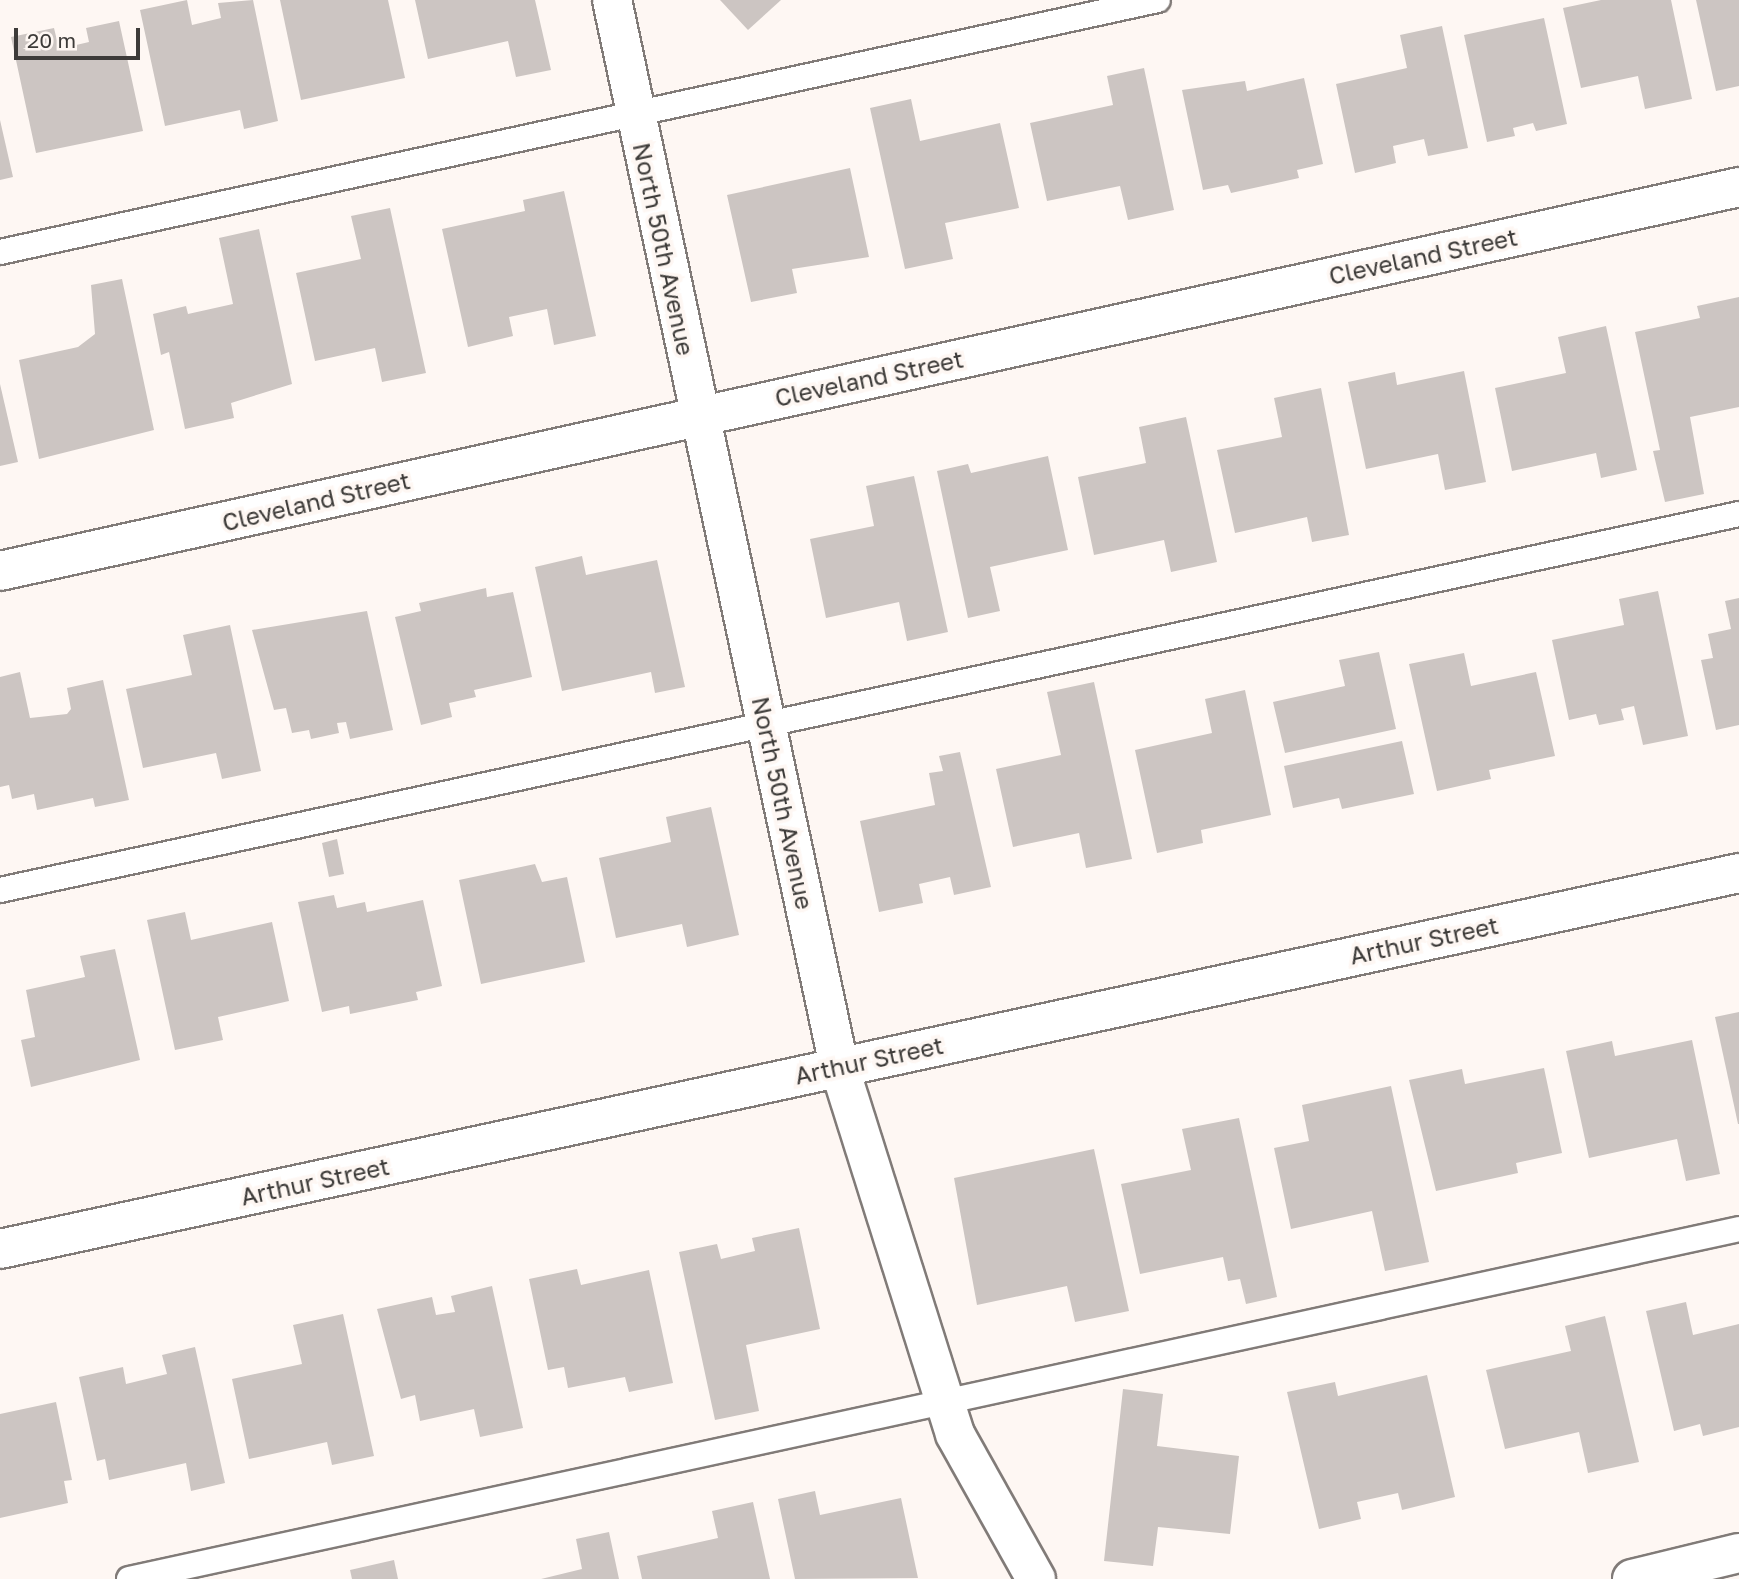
<!DOCTYPE html>
<style>
body{margin:0}
#map{position:relative;width:1739px;height:1579px;overflow:hidden;background:#fef7f3;font-family:"Golos Text",sans-serif}
div>[style]{position:absolute}
.building>*{inset:0;background:#ccc5c2}
.roads{filter:drop-shadow(2px 0 #817b78) drop-shadow(-2px 0 #817b78) drop-shadow(0 2px #817b78) drop-shadow(0 -2px #817b78)}
.lane>*{height:24px;margin:-12px;padding:0 12px;transform-origin:12px;border-radius:12px;background:#fff}
.street>*{height:38px;margin:-19px;padding:0 19px;transform-origin:19px;border-radius:19px;background:#fff}
span{translate:-50% -50%;white-space:nowrap;text-align:center;line-height:1.15;-webkit-text-stroke:7px #fef7f3;paint-order:stroke}
.street-label{font-size:24px;color:#3d3b39}
.scale{position:absolute;left:14px;top:28px;width:126px;height:32px;box-sizing:border-box;border:4px solid #3d3b39;border-top:0;padding-left:9px;font-size:21px;line-height:24px;white-space:nowrap;color:#3d3b39;-webkit-text-stroke:5px #fef7f3;paint-order:stroke}
</style>
<div id="map">
<div class="building">
<div style="clip-path:polygon(187px 0,192px 25px,221px 18px,218px 3px,253px 0,278px 121px,244px 129px,240px 110px,165px 126px,140px 10px)"></div>
<div style="clip-path:polygon(280px 0,388px 0,405px 78px,301px 100px)"></div>
<div style="clip-path:polygon(415px 0,535px 0,551px 70px,516px 77px,508px 41px,428px 59px)"></div>
<div style="clip-path:polygon(720px 0,781px 0,748px 30px)"></div>
<div style="clip-path:polygon(1601px 0,1671px 0,1692px 99px,1645px 109px,1638px 76px,1581px 88px,1563px 8px)"></div>
<div style="clip-path:polygon(1696px 0,1739px 0,1739px 86px,1716px 91px)"></div>
<div style="clip-path:polygon(1544px 18px,1567px 124px,1536px 131px,1533px 123px,1513px 128px,1515px 136px,1487px 142px,1464px 35px)"></div>
<div style="clip-path:polygon(119px 21px,143px 131px,36px 153px,11px 37px,54px 28px,59px 49px,89px 42px,86px 28px)"></div>
<div style="clip-path:polygon(1442px 26px,1468px 148px,1428px 156px,1424px 139px,1393px 146px,1396px 163px,1355px 173px,1336px 84px,1407px 68px,1400px 35px)"></div>
<div style="clip-path:polygon(1144px 68px,1174px 210px,1128px 220px,1120px 186px,1047px 201px,1030px 123px,1113px 105px,1107px 76px)"></div>
<div style="clip-path:polygon(1304px 78px,1323px 164px,1297px 170px,1299px 178px,1231px 193px,1228px 185px,1203px 190px,1182px 90px,1245px 81px,1247px 91px)"></div>
<div style="clip-path:polygon(911px 99px,920px 141px,1000px 123px,1019px 208px,945px 223px,953px 259px,905px 269px,870px 108px)"></div>
<div style="clip-path:polygon(0 120px,13px 177px,0 180px)"></div>
<div style="clip-path:polygon(850px 168px,869px 257px,792px 269px,797px 293px,751px 302px,727px 195px)"></div>
<div style="clip-path:polygon(564px 191px,596px 336px,554px 345px,547px 309px,509px 317px,513px 336px,468px 347px,442px 229px,525px 211px,523px 200px)"></div>
<div style="clip-path:polygon(390px 208px,426px 373px,382px 382px,375px 348px,315px 361px,296px 273px,361px 259px,351px 216px)"></div>
<div style="clip-path:polygon(259px 229px,292px 384px,231px 403px,234px 418px,185px 429px,169px 352px,161px 355px,153px 314px,186px 306px,188px 314px,233px 304px,219px 238px)"></div>
<div style="clip-path:polygon(122px 279px,154px 430px,39px 459px,19px 360px,78px 347px,95px 334px,91px 285px)"></div>
<div style="clip-path:polygon(1739px 297px,1739px 407px,1690px 417px,1704px 494px,1665px 502px,1653px 451px,1660px 450px,1635px 332px,1700px 318px,1697px 306px)"></div>
<div style="clip-path:polygon(1606px 326px,1637px 470px,1601px 478px,1596px 453px,1512px 471px,1495px 388px,1566px 373px,1558px 337px)"></div>
<div style="clip-path:polygon(1464px 371px,1486px 482px,1445px 490px,1438px 454px,1366px 469px,1348px 382px,1395px 372px,1397px 385px)"></div>
<div style="clip-path:polygon(0 384px,18px 462px,0 466px)"></div>
<div style="clip-path:polygon(1321px 388px,1349px 535px,1312px 542px,1307px 517px,1235px 533px,1217px 450px,1282px 437px,1274px 398px)"></div>
<div style="clip-path:polygon(1186px 417px,1217px 562px,1171px 572px,1164px 540px,1094px 555px,1078px 477px,1146px 463px,1139px 427px)"></div>
<div style="clip-path:polygon(1048px 456px,1068px 550px,990px 567px,1000px 611px,968px 618px,937px 471px,968px 464px,971px 473px)"></div>
<div style="clip-path:polygon(914px 476px,948px 632px,907px 641px,899px 602px,826px 618px,810px 539px,874px 526px,866px 486px)"></div>
<div style="clip-path:polygon(582px 556px,586px 575px,657px 560px,685px 687px,655px 693px,651px 672px,562px 691px,535px 567px)"></div>
<div style="clip-path:polygon(486px 588px,487px 597px,513px 592px,532px 677px,474px 690px,476px 697px,449px 703px,452px 717px,421px 725px,395px 617px,421px 611px,419px 603px)"></div>
<div style="clip-path:polygon(1658px 591px,1688px 736px,1643px 745px,1634px 706px,1621px 709px,1624px 720px,1599px 725px,1596px 714px,1569px 720px,1552px 640px,1624px 625px,1619px 599px)"></div>
<div style="clip-path:polygon(1739px 598px,1739px 725px,1716px 730px,1701px 660px,1713px 658px,1708px 634px,1731px 629px,1725px 601px)"></div>
<div style="clip-path:polygon(367px 611px,393px 730px,350px 739px,346px 722px,337px 723px,339px 733px,311px 739px,309px 730px,292px 733px,286px 708px,274px 710px,252px 630px)"></div>
<div style="clip-path:polygon(230px 625px,261px 771px,222px 779px,216px 753px,143px 768px,126px 689px,192px 675px,183px 635px)"></div>
<div style="clip-path:polygon(1379px 652px,1396px 729px,1285px 753px,1273px 702px,1345px 686px,1339px 660px)"></div>
<div style="clip-path:polygon(1464px 653px,1471px 686px,1536px 672px,1555px 756px,1489px 770px,1491px 779px,1437px 791px,1409px 664px)"></div>
<div style="clip-path:polygon(20px 672px,30px 718px,67px 714px,71px 709px,67px 688px,103px 680px,129px 800px,95px 807px,93px 798px,37px 810px,34px 794px,12px 799px,9px 785px,0 787px,0 677px)"></div>
<div style="clip-path:polygon(1094px 682px,1132px 859px,1086px 868px,1079px 833px,1013px 847px,996px 769px,1061px 755px,1047px 692px)"></div>
<div style="clip-path:polygon(1245px 690px,1271px 815px,1201px 830px,1203px 843px,1157px 853px,1135px 750px,1212px 733px,1205px 699px)"></div>
<div style="clip-path:polygon(1402px 741px,1414px 794px,1342px 809px,1339px 798px,1293px 808px,1284px 766px)"></div>
<div style="clip-path:polygon(960px 752px,991px 887px,954px 895px,950px 877px,919px 884px,923px 903px,879px 912px,860px 821px,935px 805px,929px 773px,943px 771px,939px 756px)"></div>
<div style="clip-path:polygon(711px 807px,739px 935px,687px 947px,682px 924px,616px 938px,599px 858px,671px 842px,666px 817px)"></div>
<div style="clip-path:polygon(337px 839px,344px 874px,329px 877px,322px 843px)"></div>
<div style="clip-path:polygon(535px 864px,542px 882px,567px 877px,585px 962px,481px 984px,459px 880px)"></div>
<div style="clip-path:polygon(334px 895px,337px 908px,365px 902px,367px 912px,423px 900px,442px 986px,416px 992px,418px 1000px,350px 1014px,349px 1006px,322px 1012px,298px 902px)"></div>
<div style="clip-path:polygon(185px 912px,191px 940px,272px 922px,289px 1001px,218px 1017px,223px 1040px,175px 1050px,147px 920px)"></div>
<div style="clip-path:polygon(115px 949px,140px 1060px,31px 1087px,21px 1040px,35px 1037px,26px 990px,85px 977px,80px 956px)"></div>
<div style="clip-path:polygon(1739px 1012px,1739px 1124px,1738px 1124px,1715px 1017px)"></div>
<div style="clip-path:polygon(1692px 1040px,1720px 1174px,1686px 1181px,1677px 1139px,1589px 1158px,1566px 1051px,1612px 1041px,1615px 1056px)"></div>
<div style="clip-path:polygon(1544px 1068px,1562px 1153px,1516px 1163px,1518px 1173px,1436px 1191px,1409px 1080px,1462px 1069px,1465px 1084px)"></div>
<div style="clip-path:polygon(1391px 1086px,1429px 1262px,1385px 1271px,1372px 1211px,1291px 1229px,1274px 1148px,1309px 1141px,1302px 1105px)"></div>
<div style="clip-path:polygon(1239px 1118px,1277px 1297px,1246px 1304px,1240px 1279px,1228px 1281px,1223px 1257px,1140px 1274px,1121px 1184px,1191px 1170px,1182px 1129px)"></div>
<div style="clip-path:polygon(1094px 1149px,1129px 1311px,1075px 1322px,1067px 1286px,977px 1305px,954px 1178px)"></div>
<div style="clip-path:polygon(799px 1228px,820px 1329px,746px 1345px,759px 1411px,715px 1420px,679px 1252px,717px 1244px,721px 1259px,755px 1251px,752px 1238px)"></div>
<div style="clip-path:polygon(577px 1269px,581px 1285px,649px 1270px,673px 1383px,629px 1392px,625px 1377px,568px 1388px,564px 1367px,548px 1370px,529px 1279px)"></div>
<div style="clip-path:polygon(492px 1286px,523px 1428px,480px 1437px,474px 1409px,420px 1421px,415px 1395px,401px 1399px,377px 1309px,432px 1297px,436px 1315px,455px 1312px,451px 1296px)"></div>
<div style="clip-path:polygon(1686px 1302px,1693px 1335px,1739px 1324px,1739px 1427px,1703px 1436px,1700px 1424px,1674px 1431px,1646px 1311px)"></div>
<div style="clip-path:polygon(343px 1314px,374px 1456px,332px 1465px,327px 1442px,249px 1459px,232px 1379px,302px 1364px,293px 1325px)"></div>
<div style="clip-path:polygon(1605px 1316px,1639px 1462px,1588px 1473px,1579px 1432px,1505px 1449px,1486px 1370px,1571px 1351px,1565px 1326px)"></div>
<div style="clip-path:polygon(195px 1347px,225px 1483px,191px 1491px,186px 1463px,109px 1480px,105px 1459px,97px 1461px,79px 1377px,123px 1367px,126px 1384px,167px 1374px,162px 1355px)"></div>
<div style="clip-path:polygon(1427px 1375px,1455px 1497px,1402px 1510px,1398px 1493px,1357px 1502px,1361px 1519px,1319px 1529px,1287px 1392px,1335px 1382px,1338px 1396px)"></div>
<div style="clip-path:polygon(1123px 1389px,1163px 1394px,1157px 1446px,1239px 1456px,1230px 1534px,1158px 1527px,1153px 1566px,1104px 1561px)"></div>
<div style="clip-path:polygon(56px 1402px,72px 1480px,64px 1481px,68px 1503px,0 1518px,0 1414px)"></div>
<div style="clip-path:polygon(815px 1491px,820px 1515px,901px 1498px,918px 1578px,795px 1579px,778px 1499px)"></div>
<div style="clip-path:polygon(753px 1502px,770px 1579px,642px 1579px,637px 1556px,718px 1538px,712px 1511px)"></div>
<div style="clip-path:polygon(609px 1532px,619px 1579px,541px 1579px,582px 1569px,576px 1539px)"></div>
<div style="clip-path:polygon(394px 1560px,398px 1579px,352px 1579px,350px 1570px)"></div>
</div>
<div class="roads">
<div class="lane">
<div style="left:0;top:252px;width:1185px;rotate:-12.28deg"></div>
<div style="left:0;top:890px;width:1779px;rotate:-12.2deg"></div>
<div style="left:129px;top:1579px;width:1648px;rotate:-12.26deg"></div>
</div>
<div class="street">
<div style="left:612px;top:0;width:1090px;rotate:77.98deg"></div>
<div style="left:839px;top:1066px;width:386px;rotate:72.5deg"></div>
<div style="left:955px;top:1434px;width:166px;rotate:60.8deg"></div>
<div style="left:0;top:571px;width:1781px;rotate:-12.45deg"></div>
<div style="left:0;top:1249px;width:1779px;rotate:-12.2deg"></div>
<div style="left:1632px;top:1579px;width:110px;rotate:-13.7deg"></div>
</div>
</div>
<div class="street-label">
<span style="left:664px;top:249px;rotate:78deg">North 50th Avenue</span>
<span style="left:1423px;top:256px;rotate:-12deg">Cleveland Street</span>
<span style="left:869px;top:378px;rotate:-12deg">Cleveland Street</span>
<span style="left:316px;top:501px;rotate:-13deg">Cleveland Street</span>
<span style="left:783px;top:803px;rotate:78deg">North 50th Avenue</span>
<span style="left:1424px;top:940px;rotate:-12deg">Arthur Street</span>
<span style="left:869px;top:1060px;rotate:-12deg">Arthur Street</span>
<span style="left:315px;top:1181px;rotate:-12deg">Arthur Street</span>
</div>
<div class="scale">20 m</div>
</div>
